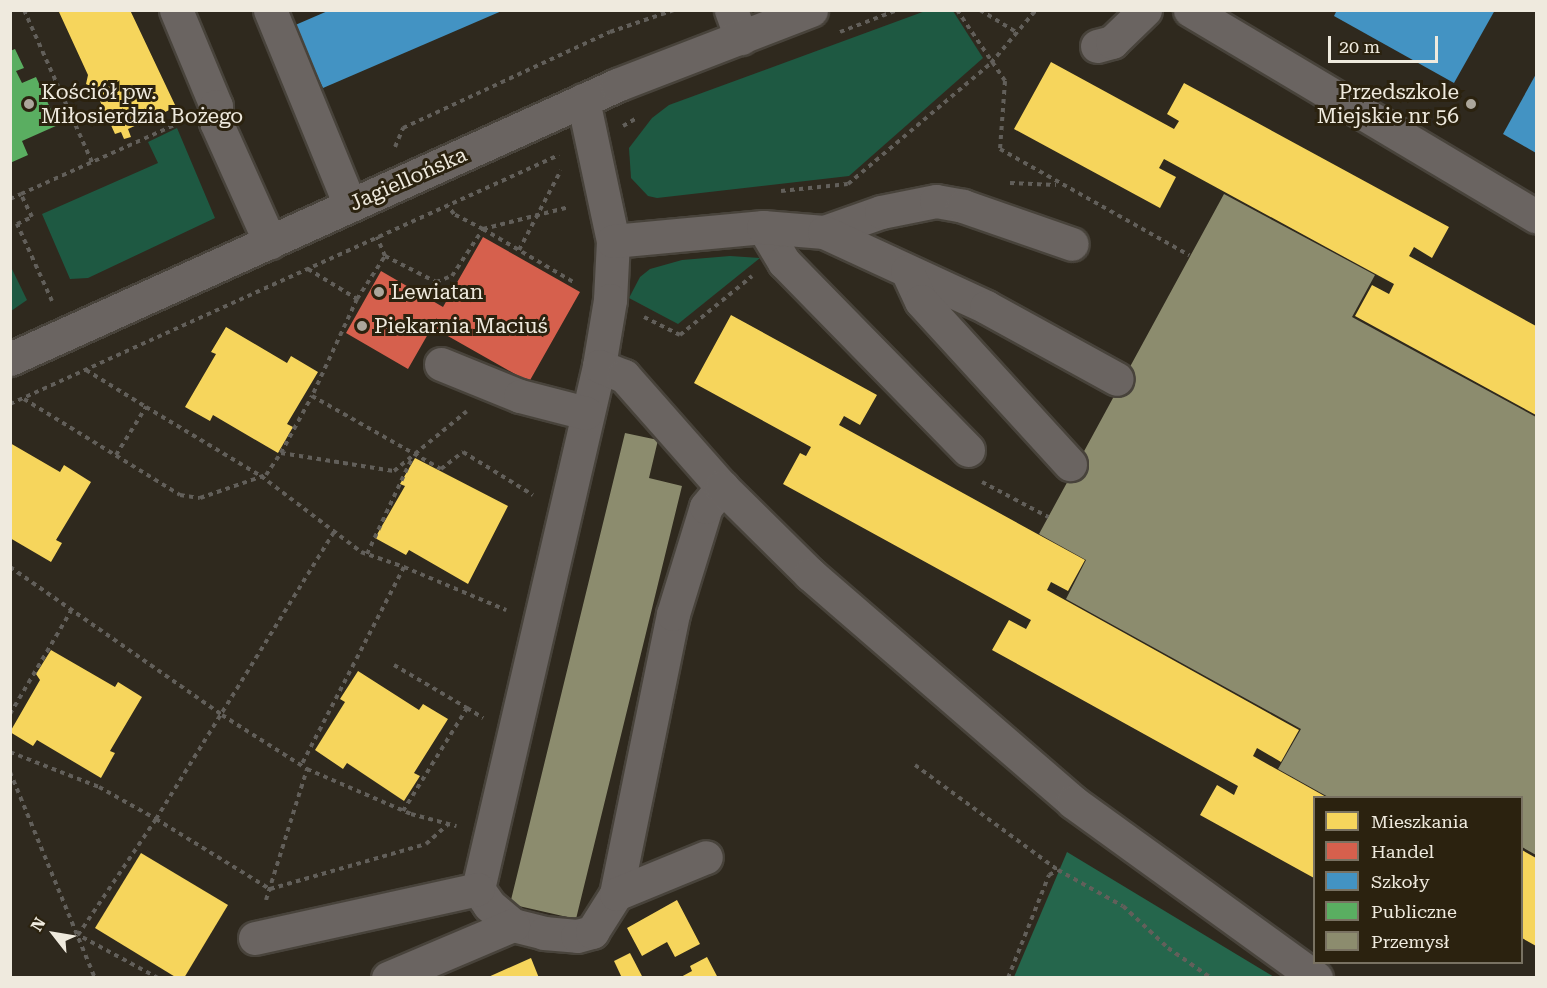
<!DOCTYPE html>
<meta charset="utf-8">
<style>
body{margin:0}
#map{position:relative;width:1547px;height:988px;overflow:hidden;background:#2f291e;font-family:"Roboto Serif",serif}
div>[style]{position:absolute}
.green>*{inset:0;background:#1e5942}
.forest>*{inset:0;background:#25664c}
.homes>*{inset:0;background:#f6d55c}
.shops>*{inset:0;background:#d6604d}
.schools>*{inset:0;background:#4393c3}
.public>*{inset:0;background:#5aae61}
.industry>*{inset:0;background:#8c8c6e}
.path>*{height:4px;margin-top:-2px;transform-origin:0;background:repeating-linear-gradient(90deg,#625f5a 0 4.5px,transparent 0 9px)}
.roads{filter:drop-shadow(2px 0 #48433b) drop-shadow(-2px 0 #48433b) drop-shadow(0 2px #48433b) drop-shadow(0 -2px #48433b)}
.minor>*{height:33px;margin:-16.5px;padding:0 16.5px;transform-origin:16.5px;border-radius:16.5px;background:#6a6461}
.dots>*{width:16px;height:16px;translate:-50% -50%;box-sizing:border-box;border:3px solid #2b220f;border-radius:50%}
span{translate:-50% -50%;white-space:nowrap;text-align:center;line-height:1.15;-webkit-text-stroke:6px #2b220f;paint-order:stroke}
.poi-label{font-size:21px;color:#efeade}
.left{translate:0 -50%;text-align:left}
.right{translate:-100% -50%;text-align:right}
.street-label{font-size:21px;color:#efeade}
.frame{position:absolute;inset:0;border:12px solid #efeade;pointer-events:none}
.legend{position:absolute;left:1313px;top:796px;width:210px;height:168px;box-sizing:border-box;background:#2b220f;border:2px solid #797262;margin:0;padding:8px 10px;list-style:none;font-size:18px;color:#efeade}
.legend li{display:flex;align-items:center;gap:12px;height:30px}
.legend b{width:30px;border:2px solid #797262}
.north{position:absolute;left:24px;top:904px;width:60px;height:60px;-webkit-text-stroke:4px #2b220f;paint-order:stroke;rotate:301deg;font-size:16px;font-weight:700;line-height:24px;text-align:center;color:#efeade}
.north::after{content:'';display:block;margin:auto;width:21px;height:27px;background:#efeade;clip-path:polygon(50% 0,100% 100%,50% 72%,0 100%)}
.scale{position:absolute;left:1328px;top:36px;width:110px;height:27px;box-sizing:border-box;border:3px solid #efeade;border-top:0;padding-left:8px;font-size:18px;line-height:21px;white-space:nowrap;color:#efeade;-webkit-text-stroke:4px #2b220f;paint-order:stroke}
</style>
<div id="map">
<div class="green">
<div style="clip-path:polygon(928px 10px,953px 11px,983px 58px,849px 176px,657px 198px,648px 196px,631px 178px,629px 148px,652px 118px,669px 105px)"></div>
<div style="clip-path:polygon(177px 128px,215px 218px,88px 278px,70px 279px,42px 214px,158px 163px,148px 142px)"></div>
<div style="clip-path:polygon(730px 256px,760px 258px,678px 324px,629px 298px,640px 277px,650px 269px,682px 260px)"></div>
<div style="clip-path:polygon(10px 265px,27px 300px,11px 311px,10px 311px)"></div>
</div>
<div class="forest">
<div style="clip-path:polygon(1067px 852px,1274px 977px,1014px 977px)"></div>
</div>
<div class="homes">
<div style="clip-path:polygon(130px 10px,176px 107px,128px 129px,131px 137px,124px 139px,121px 132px,115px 134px,94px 88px,86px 84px,88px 75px,59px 12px)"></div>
<div style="clip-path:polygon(1051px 62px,1174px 129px,1179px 121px,1167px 114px,1184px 83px,1449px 227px,1432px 258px,1414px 247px,1409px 256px,1536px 326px,1536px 415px,1355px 316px,1372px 285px,1389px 294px,1394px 284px,1164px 159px,1159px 168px,1176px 177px,1160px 208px,1014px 129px)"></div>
<div style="clip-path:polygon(731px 315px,877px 395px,860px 425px,844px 416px,839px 425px,1085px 560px,1068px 591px,1051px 582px,1047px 590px,1299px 730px,1281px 762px,1257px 748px,1253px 756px,1328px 798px,1314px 798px,1314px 878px,1200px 815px,1217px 785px,1234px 795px,1238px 786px,992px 650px,1009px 620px,1026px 629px,1031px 620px,783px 484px,800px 453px,806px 456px,811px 447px,694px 383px)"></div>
<div style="clip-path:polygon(226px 327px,287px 363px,291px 356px,318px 372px,287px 424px,293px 427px,278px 453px,213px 415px,210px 421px,185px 407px,216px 354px,211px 352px)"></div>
<div style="clip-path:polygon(10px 443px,60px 472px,64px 465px,91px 482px,56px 540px,62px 543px,51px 562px,10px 538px)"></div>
<div style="clip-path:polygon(415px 458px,508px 506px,468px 584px,409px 550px,406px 555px,375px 538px,405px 486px,400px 484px)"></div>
<div style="clip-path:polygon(51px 650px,115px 687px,118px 682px,142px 697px,110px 751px,115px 753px,101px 778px,37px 740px,33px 746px,10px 732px,40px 680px,36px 674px)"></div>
<div style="clip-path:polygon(358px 671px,419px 710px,423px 704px,448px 719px,414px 773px,420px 776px,404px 801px,347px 763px,343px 769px,315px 750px,345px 702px,340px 699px)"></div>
<div style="clip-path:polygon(1522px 850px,1536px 858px,1536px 946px,1522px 938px)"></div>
<div style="clip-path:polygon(141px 853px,228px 905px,184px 978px,177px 978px,95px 928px)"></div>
<div style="clip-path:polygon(677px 900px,700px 944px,675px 957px,667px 942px,642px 956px,627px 928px)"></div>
<div style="clip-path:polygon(630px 953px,643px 978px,622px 978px,614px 961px)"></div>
<div style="clip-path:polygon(707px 957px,718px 978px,679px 978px,692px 971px,690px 966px)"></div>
<div style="clip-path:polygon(531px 958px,539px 978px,486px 978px)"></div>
</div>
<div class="shops">
<div style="clip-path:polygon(483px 237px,580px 292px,529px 382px,432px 327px,408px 369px,346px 333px,381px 271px,443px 307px)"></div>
</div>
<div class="schools">
<div style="clip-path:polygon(330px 10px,504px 10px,323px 88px,293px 26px)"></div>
<div style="clip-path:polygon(1337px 10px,1495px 10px,1454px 83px,1334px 16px)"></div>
<div style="clip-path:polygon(1536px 74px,1536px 153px,1503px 134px)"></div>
</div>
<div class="public">
<div style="clip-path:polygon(15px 49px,24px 68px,16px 71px,22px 83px,36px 77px,58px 125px,22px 141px,28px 155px,10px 163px,10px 51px)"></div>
</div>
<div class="industry">
<div style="clip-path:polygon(1224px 194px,1375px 275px,1352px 317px,1536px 417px,1536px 855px,1522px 847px,1522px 798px,1330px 798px,1278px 769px,1301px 729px,1066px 599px,1086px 560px,1039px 534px)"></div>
<div style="clip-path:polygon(625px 433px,658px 440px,649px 478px,682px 486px,576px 919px,510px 904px)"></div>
</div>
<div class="path">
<div style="left:24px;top:10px;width:167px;rotate:65.9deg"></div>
<div style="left:957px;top:10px;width:86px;rotate:55.9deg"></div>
<div style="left:1005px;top:81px;width:68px;rotate:94.2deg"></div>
<div style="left:1000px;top:149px;width:217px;rotate:29.3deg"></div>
<div style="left:980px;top:10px;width:42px;rotate:31.4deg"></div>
<div style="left:840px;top:32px;width:61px;rotate:-21.1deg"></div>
<div style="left:623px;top:126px;width:16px;rotate:-30deg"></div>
<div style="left:395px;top:147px;width:21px;rotate:-67deg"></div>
<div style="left:403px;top:128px;width:228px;rotate:-24.9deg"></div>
<div style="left:610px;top:32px;width:68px;rotate:-19deg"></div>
<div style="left:1010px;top:183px;width:46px;rotate:2.5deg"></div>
<div style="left:781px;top:191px;width:67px;rotate:-6deg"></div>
<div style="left:848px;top:184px;width:187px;rotate:-40.2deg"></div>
<div style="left:991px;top:63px;width:70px;rotate:-49.7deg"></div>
<div style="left:10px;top:199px;width:12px;rotate:-24deg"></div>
<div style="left:483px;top:229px;width:107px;rotate:30.4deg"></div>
<div style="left:483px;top:229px;width:89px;rotate:-14.3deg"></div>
<div style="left:519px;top:250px;width:90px;rotate:-62.3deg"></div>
<div style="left:385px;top:256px;width:57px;rotate:27deg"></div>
<div style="left:436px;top:282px;width:17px;rotate:-21deg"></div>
<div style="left:452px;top:276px;width:56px;rotate:-56.6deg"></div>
<div style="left:483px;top:229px;width:33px;rotate:-153deg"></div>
<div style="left:454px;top:214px;width:10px;rotate:-127deg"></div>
<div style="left:308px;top:269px;width:57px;rotate:31.5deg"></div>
<div style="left:357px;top:299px;width:51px;rotate:-56.9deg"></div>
<div style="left:385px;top:256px;width:21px;rotate:-113deg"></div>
<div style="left:357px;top:299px;width:107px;rotate:114.9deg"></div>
<div style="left:312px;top:396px;width:148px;rotate:29.5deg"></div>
<div style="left:441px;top:469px;width:28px;rotate:-38deg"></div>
<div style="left:463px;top:452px;width:82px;rotate:31.6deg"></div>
<div style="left:52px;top:301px;width:85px;rotate:-114.4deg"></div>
<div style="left:17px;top:224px;width:17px;rotate:-25deg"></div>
<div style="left:32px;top:217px;width:25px;rotate:-116deg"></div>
<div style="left:21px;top:194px;width:175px;rotate:-24.2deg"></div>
<div style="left:644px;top:317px;width:40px;rotate:26.6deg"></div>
<div style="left:680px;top:335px;width:93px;rotate:-39.3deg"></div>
<div style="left:86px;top:370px;width:70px;rotate:31.7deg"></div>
<div style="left:24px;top:399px;width:183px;rotate:31.6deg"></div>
<div style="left:180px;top:495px;width:20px;rotate:9deg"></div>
<div style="left:200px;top:498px;width:70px;rotate:-19.2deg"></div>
<div style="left:266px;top:475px;width:27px;rotate:-56deg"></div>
<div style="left:281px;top:453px;width:114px;rotate:9.1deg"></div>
<div style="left:394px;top:471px;width:94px;rotate:-39.4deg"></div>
<div style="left:10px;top:404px;width:603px;rotate:-24.4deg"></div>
<div style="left:281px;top:453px;width:65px;rotate:-61.5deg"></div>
<div style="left:116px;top:455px;width:57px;rotate:-58deg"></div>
<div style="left:146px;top:407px;width:134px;rotate:31deg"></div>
<div style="left:261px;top:476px;width:126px;rotate:37.2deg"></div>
<div style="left:361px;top:552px;width:46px;rotate:19.2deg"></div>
<div style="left:404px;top:567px;width:224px;rotate:117.4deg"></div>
<div style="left:982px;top:482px;width:75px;rotate:27.9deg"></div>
<div style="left:367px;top:554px;width:106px;rotate:-64.9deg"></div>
<div style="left:10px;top:567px;width:259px;rotate:34.9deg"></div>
<div style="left:222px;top:715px;width:101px;rotate:32.4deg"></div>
<div style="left:307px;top:769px;width:113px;rotate:23.4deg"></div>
<div style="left:411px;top:814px;width:47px;rotate:14.9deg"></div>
<div style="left:404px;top:567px;width:111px;rotate:22.9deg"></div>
<div style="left:394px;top:665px;width:85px;rotate:30.5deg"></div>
<div style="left:10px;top:714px;width:120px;rotate:-59.4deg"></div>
<div style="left:10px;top:752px;width:96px;rotate:21.5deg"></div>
<div style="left:99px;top:787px;width:65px;rotate:29.3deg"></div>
<div style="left:156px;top:819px;width:338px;rotate:-58.2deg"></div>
<div style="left:915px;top:765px;width:177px;rotate:36.3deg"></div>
<div style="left:1058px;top:870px;width:74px;rotate:29deg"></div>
<div style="left:1123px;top:906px;width:62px;rotate:43deg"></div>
<div style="left:1168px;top:948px;width:52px;rotate:34.9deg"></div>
<div style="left:10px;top:772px;width:223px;rotate:67.6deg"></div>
<div style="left:403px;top:811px;width:121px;rotate:-58.1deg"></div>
<div style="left:467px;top:708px;width:19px;rotate:32deg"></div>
<div style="left:266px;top:900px;width:137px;rotate:-72.6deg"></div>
<div style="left:158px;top:978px;width:91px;rotate:-151.7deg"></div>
<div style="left:78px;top:935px;width:140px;rotate:-56.1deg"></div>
<div style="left:156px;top:819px;width:134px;rotate:31.6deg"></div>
<div style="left:270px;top:889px;width:162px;rotate:-16.1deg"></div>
<div style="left:426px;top:844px;width:30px;rotate:-42deg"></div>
<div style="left:1008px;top:978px;width:111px;rotate:-68.3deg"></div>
<div style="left:1049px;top:875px;width:10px;rotate:-29deg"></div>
</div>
<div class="roads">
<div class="minor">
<div style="left:176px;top:10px;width:104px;rotate:67.4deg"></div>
<div style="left:216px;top:106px;width:16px;rotate:90deg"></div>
<div style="left:216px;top:122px;width:132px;rotate:65.8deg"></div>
<div style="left:270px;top:10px;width:211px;rotate:67.7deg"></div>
<div style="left:731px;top:10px;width:30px;rotate:70deg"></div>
<div style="left:1190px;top:10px;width:403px;rotate:30.8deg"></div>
<div style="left:1097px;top:46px;width:16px;rotate:-15deg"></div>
<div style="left:1112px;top:42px;width:46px;rotate:-44.1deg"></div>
<div style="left:583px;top:100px;width:144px;rotate:78deg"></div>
<div style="left:613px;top:241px;width:59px;rotate:92.9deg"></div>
<div style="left:610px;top:300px;width:67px;rotate:99.5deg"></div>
<div style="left:599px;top:366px;width:537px;rotate:103.03deg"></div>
<div style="left:478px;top:889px;width:19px;rotate:55deg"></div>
<div style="left:489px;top:905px;width:31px;rotate:40deg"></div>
<div style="left:513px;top:925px;width:32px;rotate:14deg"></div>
<div style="left:544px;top:933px;width:33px;rotate:5deg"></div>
<div style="left:577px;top:936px;width:16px;rotate:-15deg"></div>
<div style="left:592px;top:932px;width:45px;rotate:-57.7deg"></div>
<div style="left:616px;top:894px;width:286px;rotate:-78.5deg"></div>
<div style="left:673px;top:614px;width:112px;rotate:-72.9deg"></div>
<div style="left:706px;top:507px;width:26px;rotate:-51deg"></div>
<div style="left:763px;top:227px;width:41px;rotate:59deg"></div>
<div style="left:784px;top:262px;width:263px;rotate:45.6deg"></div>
<div style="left:824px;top:232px;width:60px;rotate:-19.3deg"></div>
<div style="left:881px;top:212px;width:56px;rotate:-11.3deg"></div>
<div style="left:936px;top:201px;width:27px;rotate:10deg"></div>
<div style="left:963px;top:206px;width:115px;rotate:19.2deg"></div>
<div style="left:613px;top:241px;width:151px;rotate:-5.3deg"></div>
<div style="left:763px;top:227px;width:61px;rotate:4.7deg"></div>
<div style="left:824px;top:232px;width:179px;rotate:24.8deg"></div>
<div style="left:986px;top:307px;width:149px;rotate:28.8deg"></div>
<div style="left:907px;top:271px;width:33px;rotate:65deg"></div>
<div style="left:921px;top:301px;width:221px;rotate:47.6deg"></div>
<div style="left:10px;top:359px;width:666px;rotate:-24.29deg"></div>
<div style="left:617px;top:85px;width:208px;rotate:-21.1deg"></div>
<div style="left:441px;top:364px;width:85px;rotate:22.1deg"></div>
<div style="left:520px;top:396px;width:68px;rotate:14.4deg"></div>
<div style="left:599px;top:366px;width:27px;rotate:22deg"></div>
<div style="left:624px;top:376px;width:148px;rotate:48.6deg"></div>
<div style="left:722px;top:487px;width:124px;rotate:44.7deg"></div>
<div style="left:810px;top:574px;width:348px;rotate:40.9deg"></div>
<div style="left:1073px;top:802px;width:300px;rotate:35.9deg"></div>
<div style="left:616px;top:894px;width:97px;rotate:-22.3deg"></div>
<div style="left:255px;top:938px;width:228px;rotate:-12.4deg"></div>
<div style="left:388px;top:978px;width:136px;rotate:-23deg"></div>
</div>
</div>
<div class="dots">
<div style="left:29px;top:104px;background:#aca69b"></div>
<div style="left:1471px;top:104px;background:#aca69b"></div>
<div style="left:379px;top:292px;background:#aca69b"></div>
<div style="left:362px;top:326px;background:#aca69b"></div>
</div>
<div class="poi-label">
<span class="left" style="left:41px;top:104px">Kościół pw.<br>Miłosierdzia Bożego</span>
<span class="right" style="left:1459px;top:104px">Przedszkole<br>Miejskie nr 56</span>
<span class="left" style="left:391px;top:292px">Lewiatan</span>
<span class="left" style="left:374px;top:326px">Piekarnia Maciuś</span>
</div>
<div class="street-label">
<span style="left:408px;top:179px;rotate:-24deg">Jagiellońska</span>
</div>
<div class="frame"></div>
<ul class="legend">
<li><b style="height:16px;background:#f6d55c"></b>Mieszkania</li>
<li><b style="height:16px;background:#d6604d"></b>Handel</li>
<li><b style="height:16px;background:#4393c3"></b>Szkoły</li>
<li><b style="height:16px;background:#5aae61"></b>Publiczne</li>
<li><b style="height:16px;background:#8c8c6e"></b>Przemysł</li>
</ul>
<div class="north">N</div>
<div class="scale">20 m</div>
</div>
